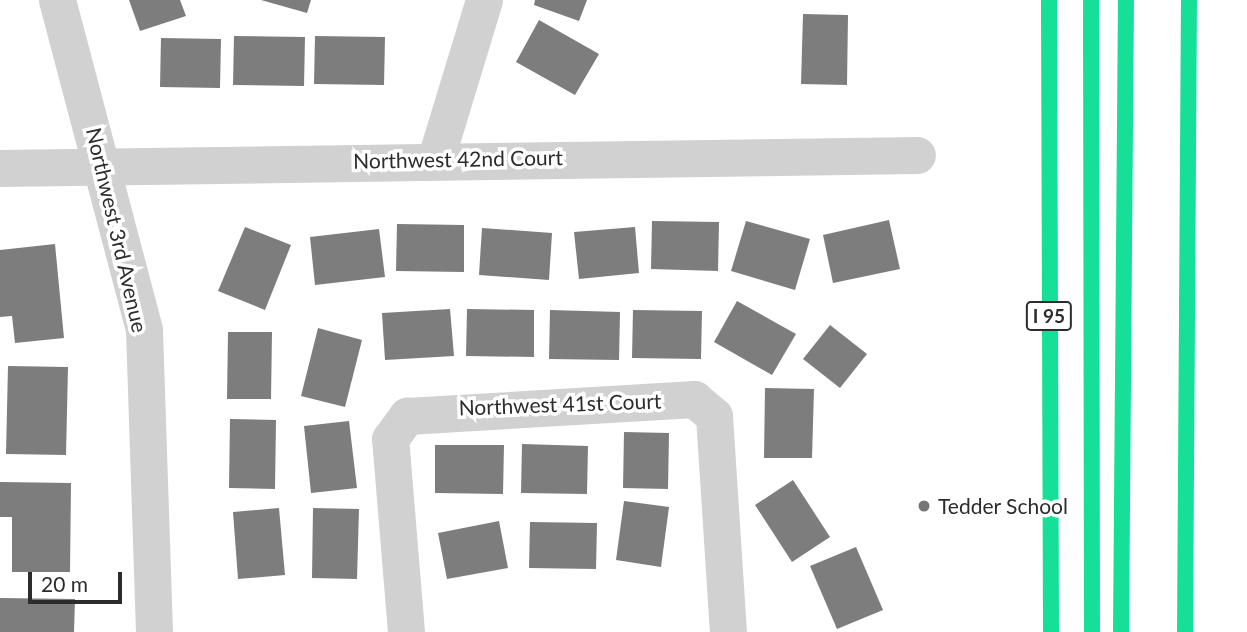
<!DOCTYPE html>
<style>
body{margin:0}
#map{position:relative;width:1247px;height:632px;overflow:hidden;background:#fff;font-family:Lato,sans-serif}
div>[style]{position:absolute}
.building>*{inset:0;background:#7d7d7d}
.street>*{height:37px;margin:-18.5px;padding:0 18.5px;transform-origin:18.5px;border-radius:18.5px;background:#d1d1d1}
.fast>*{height:16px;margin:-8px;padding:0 8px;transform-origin:8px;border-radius:8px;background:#16e098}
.dots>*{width:19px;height:19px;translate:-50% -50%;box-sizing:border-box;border:4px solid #fff;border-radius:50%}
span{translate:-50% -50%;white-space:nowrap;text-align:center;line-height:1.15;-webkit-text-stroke:7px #fff;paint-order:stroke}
.shield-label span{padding:2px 5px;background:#fff;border:2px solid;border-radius:5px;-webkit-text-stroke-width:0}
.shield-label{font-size:19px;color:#2c2c2c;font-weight:700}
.street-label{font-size:21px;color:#2c2c2c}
.poi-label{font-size:21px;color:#2c2c2c}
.left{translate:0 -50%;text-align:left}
.scale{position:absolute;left:28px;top:572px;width:94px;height:32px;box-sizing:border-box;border:4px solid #2c2c2c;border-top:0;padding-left:9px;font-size:21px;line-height:24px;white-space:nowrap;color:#2c2c2c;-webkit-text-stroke:5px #fff;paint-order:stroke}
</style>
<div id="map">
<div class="building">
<div style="clip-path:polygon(129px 0,180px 0,186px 16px,140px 31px)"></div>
<div style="clip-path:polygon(261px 0,311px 0,307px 13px)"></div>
<div style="clip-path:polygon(535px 0,587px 0,579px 21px,534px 5px)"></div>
<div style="clip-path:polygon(803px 14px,848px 15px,847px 85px,801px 84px)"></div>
<div style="clip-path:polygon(539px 20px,599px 54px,575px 95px,516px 62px)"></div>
<div style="clip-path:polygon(234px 36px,305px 37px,304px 86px,233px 85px)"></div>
<div style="clip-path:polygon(315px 36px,385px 37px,384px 85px,314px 84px)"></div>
<div style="clip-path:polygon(161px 38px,221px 39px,220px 88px,160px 87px)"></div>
<div style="clip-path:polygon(889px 220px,900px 269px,833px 283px,823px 235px)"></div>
<div style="clip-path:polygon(652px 221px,719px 222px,718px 271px,651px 269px)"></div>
<div style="clip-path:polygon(746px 221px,810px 239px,795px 290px,731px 271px)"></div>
<div style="clip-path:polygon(397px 224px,464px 225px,464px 272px,396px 271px)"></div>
<div style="clip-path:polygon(245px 227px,291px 245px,265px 310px,218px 291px)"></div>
<div style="clip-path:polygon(635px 227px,639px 273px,579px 279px,574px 232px)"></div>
<div style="clip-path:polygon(482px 228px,552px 233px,549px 280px,479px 275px)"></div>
<div style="clip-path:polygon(379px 229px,385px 277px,315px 285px,310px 237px)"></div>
<div style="clip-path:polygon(55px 244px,64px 338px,15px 343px,12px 316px,0 317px,0 250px)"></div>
<div style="clip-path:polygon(737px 301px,796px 334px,772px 375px,714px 342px)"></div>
<div style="clip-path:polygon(450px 309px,454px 356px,385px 360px,382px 313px)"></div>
<div style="clip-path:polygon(467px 309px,534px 310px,534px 357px,466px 356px)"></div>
<div style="clip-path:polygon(550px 310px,620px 312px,619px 360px,549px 359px)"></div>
<div style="clip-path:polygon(633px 310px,702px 311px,701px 359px,632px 358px)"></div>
<div style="clip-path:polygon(830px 325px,867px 354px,840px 388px,803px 359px)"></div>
<div style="clip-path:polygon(318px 328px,362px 340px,345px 407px,301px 396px)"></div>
<div style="clip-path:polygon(228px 332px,272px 332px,271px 399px,227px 399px)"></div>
<div style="clip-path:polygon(8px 366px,68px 367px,66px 455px,6px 454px)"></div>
<div style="clip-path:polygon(765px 388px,814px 389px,812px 458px,764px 458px)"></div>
<div style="clip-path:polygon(230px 419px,276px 420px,275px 489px,229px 488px)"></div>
<div style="clip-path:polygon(349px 421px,357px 488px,311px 493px,304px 426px)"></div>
<div style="clip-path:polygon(624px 432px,669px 433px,668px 489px,623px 488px)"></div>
<div style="clip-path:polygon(522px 444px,588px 446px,587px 494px,521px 493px)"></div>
<div style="clip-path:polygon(435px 445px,504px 445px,503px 494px,435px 493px)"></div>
<div style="clip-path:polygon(793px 480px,830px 537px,792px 562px,755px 505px)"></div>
<div style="clip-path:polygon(0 482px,71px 483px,70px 572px,12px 572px,12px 517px,0 517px)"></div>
<div style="clip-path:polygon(624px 501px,669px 507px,661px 567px,616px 560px)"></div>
<div style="clip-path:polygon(279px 508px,285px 575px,238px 579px,233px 512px)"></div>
<div style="clip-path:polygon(313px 508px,359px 509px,357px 579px,312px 578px)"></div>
<div style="clip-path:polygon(499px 521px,508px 568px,447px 579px,438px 533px)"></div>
<div style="clip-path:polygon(530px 522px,597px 523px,596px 569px,529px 568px)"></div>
<div style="clip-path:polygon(856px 547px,883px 610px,837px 629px,810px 566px)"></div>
<div style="clip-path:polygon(0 598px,75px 599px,74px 632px,0 632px)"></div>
</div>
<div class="street">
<div style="left:57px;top:0;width:341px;rotate:75.2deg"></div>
<div style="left:144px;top:330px;width:302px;rotate:88.1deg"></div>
<div style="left:436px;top:158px;width:165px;rotate:-73.1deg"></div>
<div style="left:0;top:168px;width:917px;rotate:-0.81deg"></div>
<div style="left:406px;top:632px;width:194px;rotate:-94.7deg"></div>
<div style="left:390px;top:439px;width:29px;rotate:-54deg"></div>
<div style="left:407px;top:416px;width:288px;rotate:-3.4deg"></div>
<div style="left:694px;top:399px;width:26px;rotate:40deg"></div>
<div style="left:714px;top:416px;width:216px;rotate:86.3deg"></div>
</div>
<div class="fast">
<div style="left:1049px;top:0;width:632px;rotate:89.82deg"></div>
<div style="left:1091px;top:0;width:632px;rotate:89.91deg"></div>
<div style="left:1121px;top:632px;width:632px;rotate:-89.55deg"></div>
<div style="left:1185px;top:632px;width:632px;rotate:-89.64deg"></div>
</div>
<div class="dots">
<div style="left:924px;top:506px;background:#767676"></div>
</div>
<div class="shield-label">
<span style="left:1049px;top:316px">I 95</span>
</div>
<div class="street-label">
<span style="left:458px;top:159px;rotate:-1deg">Northwest 42nd Court</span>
<span style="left:117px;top:230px;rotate:77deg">Northwest 3rd Avenue</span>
<span style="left:560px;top:404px;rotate:-2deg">Northwest 41st Court</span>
</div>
<div class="poi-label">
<span class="left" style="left:938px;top:506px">Tedder School</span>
</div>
<div class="scale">20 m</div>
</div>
